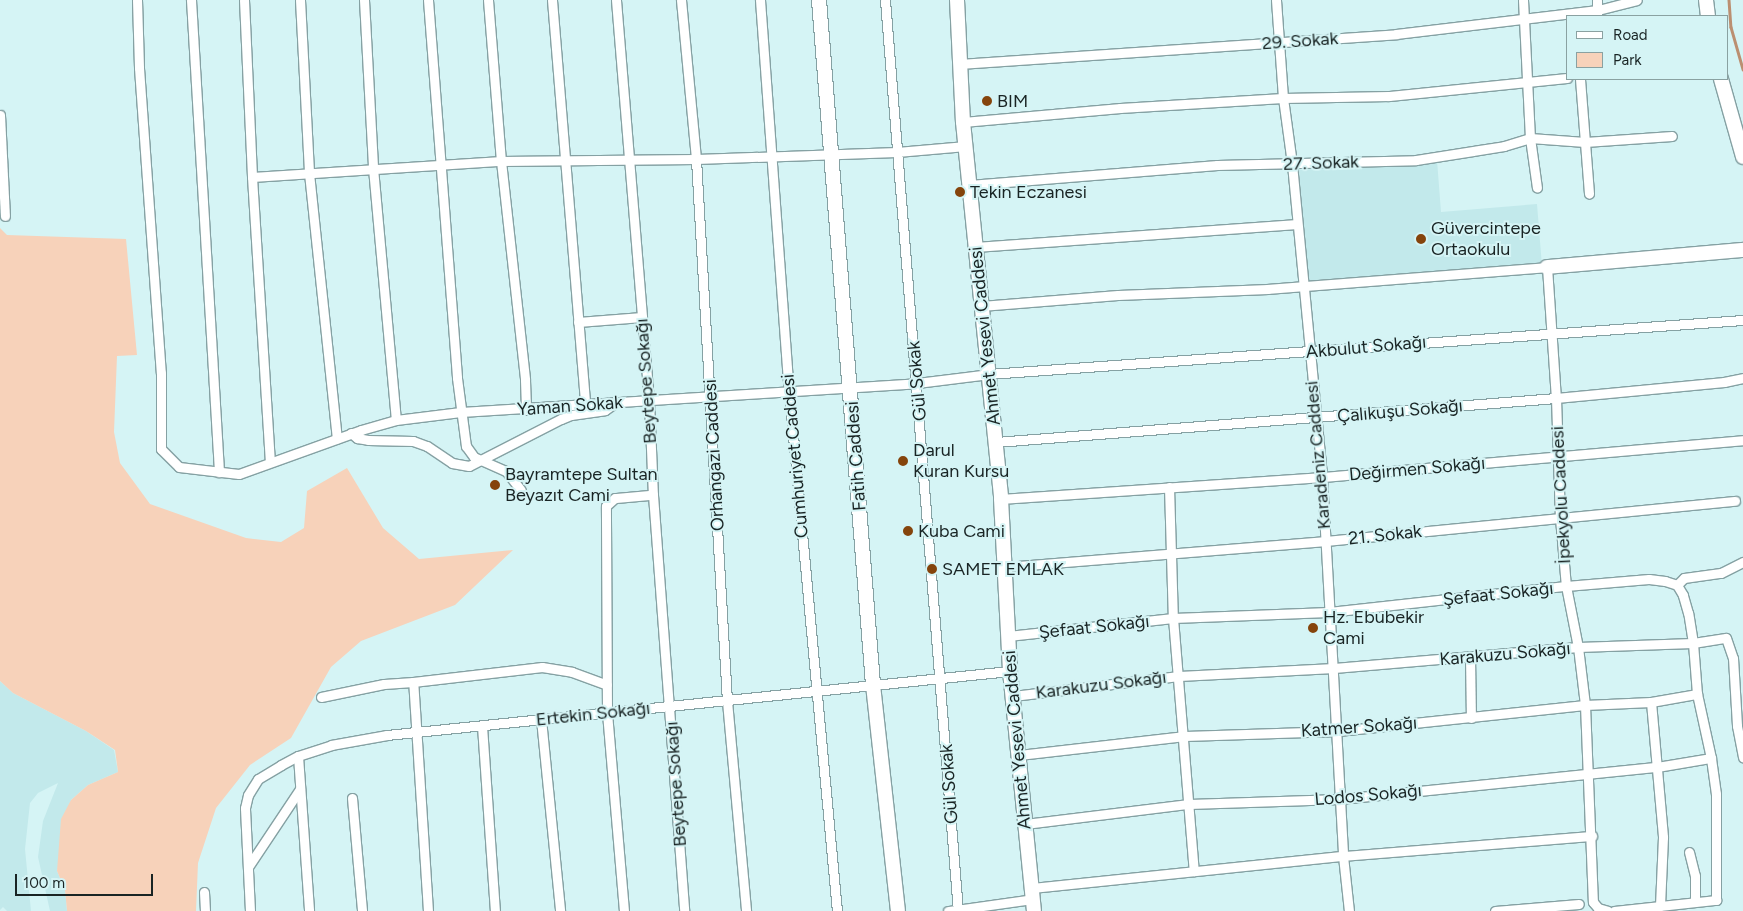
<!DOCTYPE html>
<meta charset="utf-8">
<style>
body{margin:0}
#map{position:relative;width:1743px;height:911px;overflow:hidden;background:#d5f4f5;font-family:Figtree,sans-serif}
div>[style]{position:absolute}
.built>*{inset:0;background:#c2e9eb}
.green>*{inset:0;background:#f7d2ba}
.stream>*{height:2.5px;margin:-1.25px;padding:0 1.25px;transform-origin:1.25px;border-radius:1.25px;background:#bb8f71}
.roads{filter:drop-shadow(1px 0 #85a1a3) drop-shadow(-1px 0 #85a1a3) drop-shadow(0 1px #85a1a3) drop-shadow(0 -1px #85a1a3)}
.street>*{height:9px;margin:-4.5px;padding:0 4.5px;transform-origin:4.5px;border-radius:4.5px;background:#fff}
.secondary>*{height:14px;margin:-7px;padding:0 7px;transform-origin:7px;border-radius:7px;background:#fff}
.dots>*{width:14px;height:14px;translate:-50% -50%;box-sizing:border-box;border:2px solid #d5f4f5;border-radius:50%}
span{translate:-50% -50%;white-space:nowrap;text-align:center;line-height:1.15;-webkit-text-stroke:4px #d5f4f5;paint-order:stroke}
.street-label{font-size:18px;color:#192424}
.poi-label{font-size:18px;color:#192424}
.left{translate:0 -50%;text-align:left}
.legend{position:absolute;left:1566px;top:15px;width:162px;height:65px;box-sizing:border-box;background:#d5f4f5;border:1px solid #8aa1a1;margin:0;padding:6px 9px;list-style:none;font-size:15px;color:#192424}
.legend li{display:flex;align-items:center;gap:10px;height:25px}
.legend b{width:25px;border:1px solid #8aa1a1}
.scale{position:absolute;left:15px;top:874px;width:138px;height:22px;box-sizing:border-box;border:2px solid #192424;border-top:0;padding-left:6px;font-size:15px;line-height:18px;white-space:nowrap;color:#192424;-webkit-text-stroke:4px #d5f4f5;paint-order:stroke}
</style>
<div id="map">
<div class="built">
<div style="clip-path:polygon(1437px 160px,1441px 212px,1537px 204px,1542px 266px,1306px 284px,1297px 170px)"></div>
<div style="clip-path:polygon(0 681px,13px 693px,86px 731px,114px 750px,118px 772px,88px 785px,71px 800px,57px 871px,65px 890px,67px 911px,50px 911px,38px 857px,43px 821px,58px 783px,38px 793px,30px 803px,25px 849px,31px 911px,7px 911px,3px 907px,0 910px)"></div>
</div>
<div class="green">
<div style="clip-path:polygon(0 228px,7px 235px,126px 239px,137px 355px,117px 356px,114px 432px,120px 463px,150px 504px,246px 538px,281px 542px,304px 528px,307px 491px,347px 468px,383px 528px,419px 559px,513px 550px,455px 605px,361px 641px,331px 667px,291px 738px,250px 765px,216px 808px,198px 863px,196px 911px,67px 911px,65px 890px,57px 871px,61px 819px,71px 800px,88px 785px,118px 772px,115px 750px,86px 731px,13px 693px,0 681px)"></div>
</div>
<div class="stream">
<div style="left:1729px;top:0;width:27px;rotate:86deg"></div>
<div style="left:1731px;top:27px;width:44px;rotate:74.1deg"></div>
</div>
<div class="roads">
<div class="street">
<div style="left:137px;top:0;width:68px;rotate:88.3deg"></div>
<div style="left:139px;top:68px;width:306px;rotate:85.9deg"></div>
<div style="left:161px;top:373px;width:76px;rotate:90deg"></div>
<div style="left:161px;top:449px;width:25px;rotate:45deg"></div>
<div style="left:179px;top:467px;width:60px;rotate:6.7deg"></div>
<div style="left:239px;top:474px;width:130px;rotate:-19.8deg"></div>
<div style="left:361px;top:430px;width:36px;rotate:-16deg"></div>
<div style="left:396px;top:420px;width:65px;rotate:-7deg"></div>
<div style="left:461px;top:412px;width:457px;rotate:-3.6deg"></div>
<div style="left:917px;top:383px;width:73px;rotate:-7.1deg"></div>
<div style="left:989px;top:374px;width:756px;rotate:-4.1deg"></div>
<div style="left:191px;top:0;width:473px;rotate:86.6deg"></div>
<div style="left:244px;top:0;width:177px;rotate:87.4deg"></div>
<div style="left:252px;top:177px;width:285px;rotate:86.4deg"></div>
<div style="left:300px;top:0;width:173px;rotate:87deg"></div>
<div style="left:309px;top:173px;width:267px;rotate:84deg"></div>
<div style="left:364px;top:0;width:168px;rotate:86.9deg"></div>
<div style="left:373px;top:168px;width:253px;rotate:84.8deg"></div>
<div style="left:428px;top:0;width:379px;rotate:85.6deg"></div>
<div style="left:457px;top:378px;width:69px;rotate:82.5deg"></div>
<div style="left:466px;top:446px;width:14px;rotate:54deg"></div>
<div style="left:474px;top:457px;width:35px;rotate:24deg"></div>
<div style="left:506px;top:471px;width:24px;rotate:52deg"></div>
<div style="left:488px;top:0;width:162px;rotate:85.4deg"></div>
<div style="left:501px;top:161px;width:220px;rotate:83.7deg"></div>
<div style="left:525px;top:380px;width:30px;rotate:88deg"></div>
<div style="left:552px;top:0;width:406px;rotate:85.3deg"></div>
<div style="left:616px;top:0;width:402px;rotate:85.3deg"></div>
<div style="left:649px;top:401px;width:94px;rotate:87.6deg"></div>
<div style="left:653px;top:495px;width:417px;rotate:85.7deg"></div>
<div style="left:681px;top:0;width:160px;rotate:84.6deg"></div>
<div style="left:696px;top:159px;width:543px;rotate:86.73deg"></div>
<div style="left:727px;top:701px;width:211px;rotate:84.8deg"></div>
<div style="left:760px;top:0;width:393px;rotate:85.8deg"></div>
<div style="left:789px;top:392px;width:521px;rotate:84.72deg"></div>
<div style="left:885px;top:0;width:914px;rotate:85.42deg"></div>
<div style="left:1276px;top:0;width:98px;rotate:85.9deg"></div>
<div style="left:1283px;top:98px;width:67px;rotate:82.2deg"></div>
<div style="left:1292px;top:164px;width:314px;rotate:84.5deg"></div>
<div style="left:1322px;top:477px;width:380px;rotate:86.8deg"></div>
<div style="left:1343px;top:856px;width:55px;rotate:83.8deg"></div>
<div style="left:1523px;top:0;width:138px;rotate:87.1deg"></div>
<div style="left:1530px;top:138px;width:50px;rotate:82deg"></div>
<div style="left:1597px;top:0;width:16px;rotate:90deg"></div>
<div style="left:960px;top:64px;width:437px;rotate:-3.9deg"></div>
<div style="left:1396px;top:34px;width:203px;rotate:-6.8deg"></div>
<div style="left:1598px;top:10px;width:40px;rotate:-14.4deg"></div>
<div style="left:1580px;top:79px;width:115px;rotate:85.5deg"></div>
<div style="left:0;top:115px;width:101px;rotate:87.2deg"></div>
<div style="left:963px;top:122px;width:158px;rotate:-5.1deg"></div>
<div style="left:1120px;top:108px;width:163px;rotate:-3.5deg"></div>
<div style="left:1283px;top:98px;width:106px;rotate:-1.1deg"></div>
<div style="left:1389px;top:96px;width:179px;rotate:-5.8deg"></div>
<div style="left:252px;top:177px;width:250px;rotate:-3.7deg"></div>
<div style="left:501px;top:161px;width:195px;rotate:-0.6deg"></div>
<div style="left:696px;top:159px;width:201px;rotate:-2deg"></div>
<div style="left:897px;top:152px;width:69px;rotate:-5deg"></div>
<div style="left:969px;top:185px;width:249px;rotate:-4.6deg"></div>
<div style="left:1217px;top:165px;width:199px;rotate:-1.4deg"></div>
<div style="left:1416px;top:160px;width:89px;rotate:-9deg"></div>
<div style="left:1504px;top:146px;width:27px;rotate:-17deg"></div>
<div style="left:1530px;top:138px;width:55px;rotate:4.2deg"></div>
<div style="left:1585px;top:142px;width:87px;rotate:-3.9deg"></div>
<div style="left:976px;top:247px;width:321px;rotate:-4.1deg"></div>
<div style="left:981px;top:306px;width:137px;rotate:-4.6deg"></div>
<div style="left:1118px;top:295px;width:150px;rotate:-2.3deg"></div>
<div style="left:1268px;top:289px;width:280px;rotate:-4.5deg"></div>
<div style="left:1547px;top:267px;width:131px;rotate:86.1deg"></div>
<div style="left:1556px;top:398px;width:120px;rotate:88.1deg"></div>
<div style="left:1560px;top:518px;width:68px;rotate:85deg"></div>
<div style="left:1566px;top:586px;width:62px;rotate:78.9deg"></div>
<div style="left:1578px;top:647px;width:58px;rotate:83.1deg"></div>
<div style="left:1585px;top:705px;width:197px;rotate:87.7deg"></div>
<div style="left:1593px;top:902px;width:8px;rotate:50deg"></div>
<div style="left:1598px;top:908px;width:10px;rotate:17deg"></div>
<div style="left:578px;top:322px;width:64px;rotate:-4.5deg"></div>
<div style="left:351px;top:433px;width:8px;rotate:40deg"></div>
<div style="left:357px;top:438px;width:11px;rotate:10deg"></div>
<div style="left:368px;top:440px;width:45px;rotate:1.3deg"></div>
<div style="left:413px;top:441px;width:15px;rotate:20deg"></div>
<div style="left:427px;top:446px;width:30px;rotate:34deg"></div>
<div style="left:452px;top:463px;width:17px;rotate:10deg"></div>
<div style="left:469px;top:466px;width:103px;rotate:-27.1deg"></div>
<div style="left:561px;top:419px;width:11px;rotate:-22deg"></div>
<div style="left:571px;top:415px;width:34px;rotate:-8deg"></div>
<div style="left:605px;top:410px;width:12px;rotate:-35deg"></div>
<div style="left:996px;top:442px;width:562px;rotate:-4.49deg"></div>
<div style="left:1556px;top:398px;width:169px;rotate:-5.4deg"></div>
<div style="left:1724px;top:382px;width:19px;rotate:-12deg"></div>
<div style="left:1169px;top:487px;width:131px;rotate:88.3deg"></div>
<div style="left:1173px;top:618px;width:254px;rotate:85.3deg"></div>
<div style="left:1001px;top:499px;width:322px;rotate:-3.9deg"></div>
<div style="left:1322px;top:477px;width:423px;rotate:-5deg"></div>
<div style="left:1004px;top:567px;width:322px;rotate:-4.6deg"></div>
<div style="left:1325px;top:541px;width:412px;rotate:-5.6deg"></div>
<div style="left:1677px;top:585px;width:10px;rotate:-45deg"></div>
<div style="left:1684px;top:578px;width:37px;rotate:-8deg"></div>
<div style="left:1721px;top:573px;width:25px;rotate:-27deg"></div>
<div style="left:1008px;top:636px;width:166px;rotate:-6.2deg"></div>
<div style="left:1173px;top:618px;width:156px;rotate:-2.2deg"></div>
<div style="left:1329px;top:612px;width:238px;rotate:-6.3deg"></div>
<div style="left:1566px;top:586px;width:83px;rotate:-4.8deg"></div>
<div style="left:1649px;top:579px;width:16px;rotate:7deg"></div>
<div style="left:1665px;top:581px;width:13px;rotate:18deg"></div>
<div style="left:1470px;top:657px;width:61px;rotate:89.1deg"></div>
<div style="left:1013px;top:696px;width:167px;rotate:-6.9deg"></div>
<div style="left:1179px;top:676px;width:155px;rotate:-3deg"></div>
<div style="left:1334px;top:668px;width:245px;rotate:-4.9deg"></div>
<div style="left:1578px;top:647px;width:115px;rotate:-2deg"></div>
<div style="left:1693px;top:643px;width:33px;rotate:-9deg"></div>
<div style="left:1726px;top:638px;width:21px;rotate:71deg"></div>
<div style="left:1733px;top:658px;width:68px;rotate:86.6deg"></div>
<div style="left:1737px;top:726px;width:32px;rotate:79deg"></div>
<div style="left:321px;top:697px;width:64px;rotate:-11.7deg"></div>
<div style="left:384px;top:684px;width:29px;rotate:-4deg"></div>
<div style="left:1651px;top:702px;width:136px;rotate:84.9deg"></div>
<div style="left:1663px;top:837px;width:69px;rotate:92.5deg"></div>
<div style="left:541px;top:719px;width:193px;rotate:84.3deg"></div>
<div style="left:482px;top:726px;width:185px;rotate:86deg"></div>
<div style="left:1019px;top:755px;width:167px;rotate:-6.5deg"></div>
<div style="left:1185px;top:736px;width:153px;rotate:-1.9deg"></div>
<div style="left:1338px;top:731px;width:248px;rotate:-6deg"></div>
<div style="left:1585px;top:705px;width:66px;rotate:-2.6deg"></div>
<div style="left:1651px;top:702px;width:47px;rotate:-9.9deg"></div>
<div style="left:298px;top:756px;width:155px;rotate:85.9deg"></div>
<div style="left:352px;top:798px;width:113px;rotate:84.9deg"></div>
<div style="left:1025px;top:824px;width:165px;rotate:-7deg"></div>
<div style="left:1189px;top:804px;width:151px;rotate:-1.9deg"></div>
<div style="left:1340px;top:799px;width:319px;rotate:-5.8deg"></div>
<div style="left:1657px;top:767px;width:55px;rotate:-9.5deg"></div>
<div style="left:1689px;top:852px;width:25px;rotate:76deg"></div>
<div style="left:1695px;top:876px;width:25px;rotate:90deg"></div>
<div style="left:248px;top:867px;width:94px;rotate:-56.3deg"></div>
<div style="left:1032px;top:888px;width:313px;rotate:-5.9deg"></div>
<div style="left:1343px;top:856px;width:250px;rotate:-4.6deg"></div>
<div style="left:204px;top:892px;width:19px;rotate:87deg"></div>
<div style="left:250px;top:911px;width:103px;rotate:-92.8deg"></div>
<div style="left:245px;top:808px;width:13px;rotate:-77deg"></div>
<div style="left:248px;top:795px;width:19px;rotate:-58deg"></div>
<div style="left:258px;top:779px;width:27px;rotate:-31deg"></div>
<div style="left:281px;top:765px;width:19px;rotate:-28deg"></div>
<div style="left:298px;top:756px;width:35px;rotate:-18deg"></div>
<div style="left:331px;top:745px;width:57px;rotate:-10.1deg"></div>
<div style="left:387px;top:735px;width:626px;rotate:-5.87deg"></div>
<div style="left:428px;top:911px;width:229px;rotate:-93.7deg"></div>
<div style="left:413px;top:682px;width:130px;rotate:-6.6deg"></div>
<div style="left:542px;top:667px;width:30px;rotate:9deg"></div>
<div style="left:572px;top:672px;width:37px;rotate:20deg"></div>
<div style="left:624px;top:911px;width:201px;rotate:-94.9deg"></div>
<div style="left:607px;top:711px;width:205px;rotate:-90.3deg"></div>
<div style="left:606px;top:506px;width:12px;rotate:-42deg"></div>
<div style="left:615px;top:498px;width:38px;rotate:-5deg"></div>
<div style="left:948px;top:911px;width:86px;rotate:-8deg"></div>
<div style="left:1495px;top:911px;width:84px;rotate:-4.8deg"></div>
<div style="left:1614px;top:911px;width:103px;rotate:-6.2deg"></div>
<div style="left:1716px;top:900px;width:106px;rotate:-90deg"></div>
<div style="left:1716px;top:794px;width:36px;rotate:-98deg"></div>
<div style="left:1711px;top:758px;width:66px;rotate:-102.3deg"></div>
<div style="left:1697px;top:694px;width:51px;rotate:-94.5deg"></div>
<div style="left:1693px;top:643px;width:30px;rotate:-99deg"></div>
<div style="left:1688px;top:613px;width:19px;rotate:-106deg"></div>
<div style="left:1683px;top:595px;width:12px;rotate:-121deg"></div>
</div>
<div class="secondary">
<div style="left:819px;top:0;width:687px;rotate:85.49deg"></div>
<div style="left:873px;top:685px;width:227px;rotate:83.7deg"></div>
<div style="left:957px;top:0;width:122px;rotate:87.2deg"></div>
<div style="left:963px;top:122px;width:379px;rotate:84.2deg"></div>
<div style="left:1001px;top:499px;width:172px;rotate:87deg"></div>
<div style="left:1010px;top:671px;width:241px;rotate:84.3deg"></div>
<div style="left:1706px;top:0;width:16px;rotate:83deg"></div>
<div style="left:1721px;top:79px;width:81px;rotate:74.2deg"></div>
<div style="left:1547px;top:267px;width:197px;rotate:-5deg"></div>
</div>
</div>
<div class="dots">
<div style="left:987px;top:101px;background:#85440c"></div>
<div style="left:960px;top:192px;background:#85440c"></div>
<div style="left:1421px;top:239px;background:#85440c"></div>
<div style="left:903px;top:461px;background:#85440c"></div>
<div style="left:495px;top:485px;background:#85440c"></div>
<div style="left:908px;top:531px;background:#85440c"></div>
<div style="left:932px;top:569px;background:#85440c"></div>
<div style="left:1313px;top:628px;background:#85440c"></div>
</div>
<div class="street-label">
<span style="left:1300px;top:41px;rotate:-4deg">29. Sokak</span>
<span style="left:1321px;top:163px;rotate:-2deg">27. Sokak</span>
<span style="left:985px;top:336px;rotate:-96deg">Ahmet Yesevi Caddesi</span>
<span style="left:1366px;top:347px;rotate:-5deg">Akbulut Sokağı</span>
<span style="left:646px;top:381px;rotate:-94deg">Beytepe Sokağı</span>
<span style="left:917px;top:381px;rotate:-95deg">Gül Sokak</span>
<span style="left:570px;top:406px;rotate:-4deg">Yaman Sokak</span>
<span style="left:1400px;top:411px;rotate:-5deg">Çalıkuşu Sokağı</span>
<span style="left:714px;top:455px;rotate:-93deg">Orhangazi Caddesi</span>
<span style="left:1318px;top:455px;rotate:-95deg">Karadeniz Caddesi</span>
<span style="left:795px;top:456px;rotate:-95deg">Cumhuriyet Caddesi</span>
<span style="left:856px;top:456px;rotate:-94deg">Fatih Caddesi</span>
<span style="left:1417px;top:469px;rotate:-5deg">Değirmen Sokağı</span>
<span style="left:1561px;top:495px;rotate:-93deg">İpekyolu Caddesi</span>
<span style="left:1385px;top:535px;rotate:-6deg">21. Sokak</span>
<span style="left:1498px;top:594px;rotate:-6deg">Şefaat Sokağı</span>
<span style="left:1094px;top:627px;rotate:-6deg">Şefaat Sokağı</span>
<span style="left:1505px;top:654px;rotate:-5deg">Karakuzu Sokağı</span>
<span style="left:1101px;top:685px;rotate:-7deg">Karakuzu Sokağı</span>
<span style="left:593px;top:714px;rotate:-6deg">Ertekin Sokağı</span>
<span style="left:1359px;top:727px;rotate:-4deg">Katmer Sokağı</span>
<span style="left:1017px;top:740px;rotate:-95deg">Ahmet Yesevi Caddesi</span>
<span style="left:676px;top:784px;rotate:-94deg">Beytepe Sokağı</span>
<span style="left:949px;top:784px;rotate:-94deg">Gül Sokak</span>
<span style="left:1368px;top:795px;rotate:-5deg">Lodos Sokağı</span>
</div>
<div class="poi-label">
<span class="left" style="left:997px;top:101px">BIM</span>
<span class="left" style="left:970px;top:192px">Tekin Eczanesi</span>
<span class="left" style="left:1431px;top:239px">Güvercintepe<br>Ortaokulu</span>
<span class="left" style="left:913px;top:461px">Darul<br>Kuran Kursu</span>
<span class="left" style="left:505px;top:485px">Bayramtepe Sultan<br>Beyazıt Cami</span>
<span class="left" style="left:918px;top:531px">Kuba Cami</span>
<span class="left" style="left:942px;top:569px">SAMET EMLAK</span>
<span class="left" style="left:1323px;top:628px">Hz. Ebubekir<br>Cami</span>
</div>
<ul class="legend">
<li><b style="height:6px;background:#fff"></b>Road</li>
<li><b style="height:14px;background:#f7d2ba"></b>Park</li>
</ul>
<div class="scale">100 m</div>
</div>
